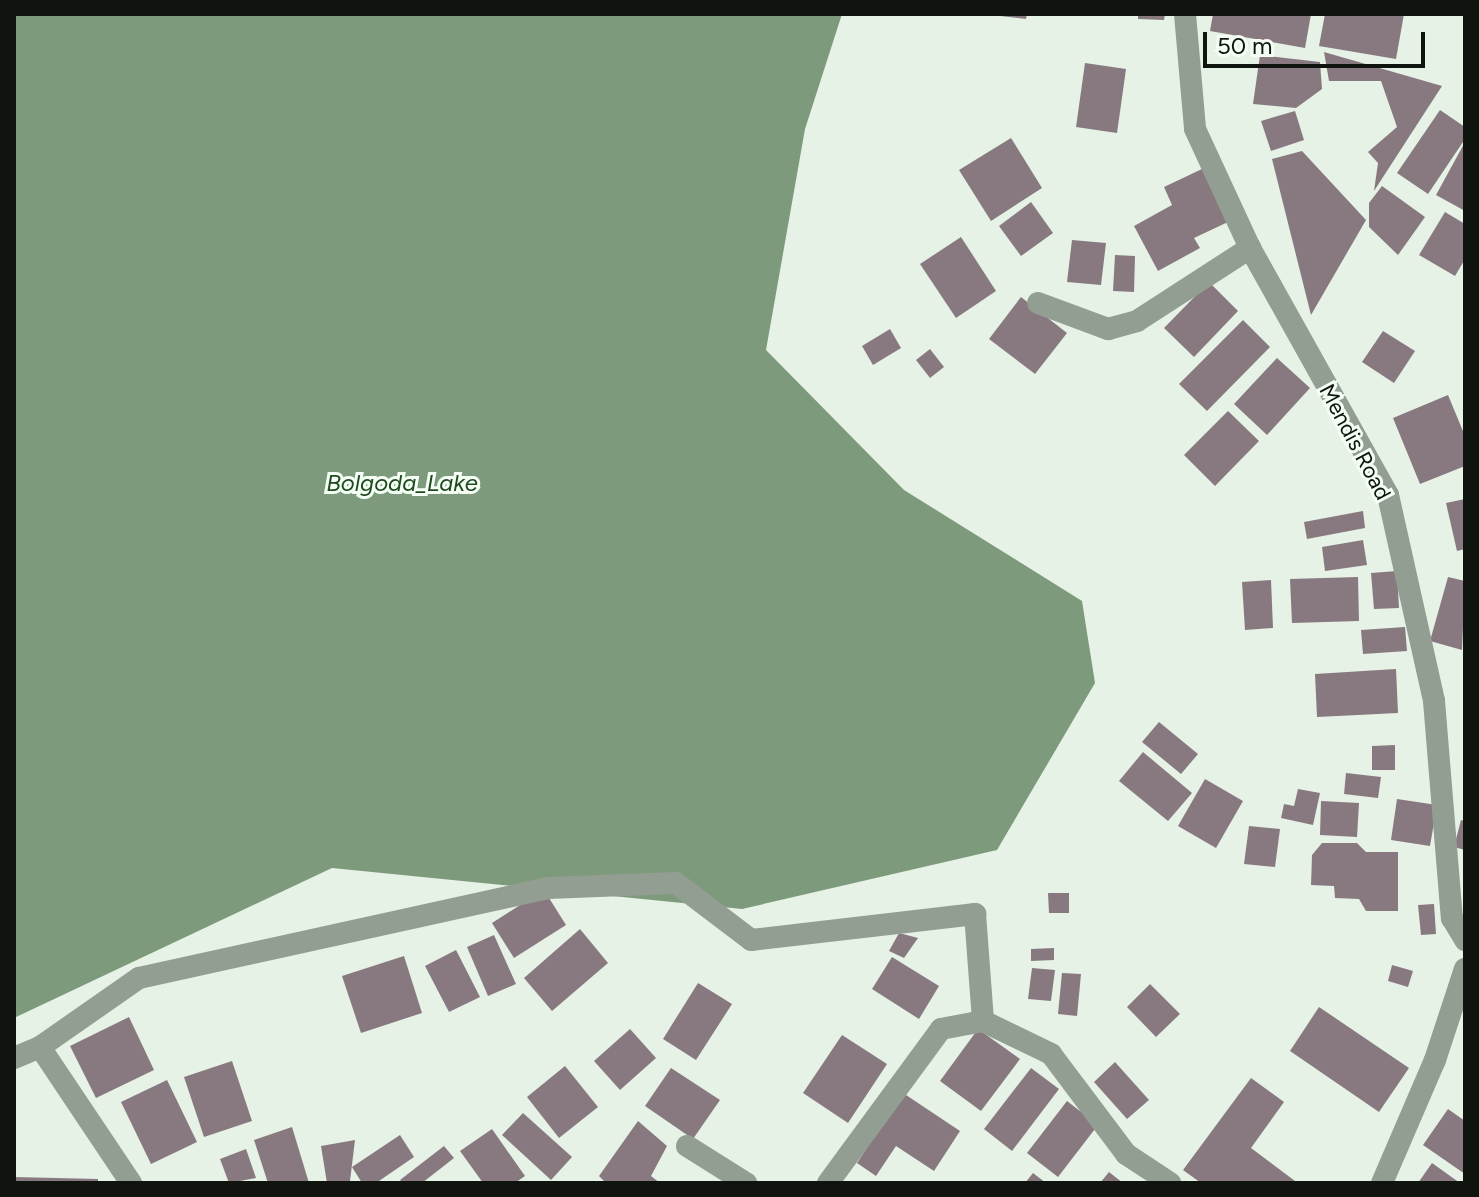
<!DOCTYPE html>
<style>
body{margin:0}
#map{position:relative;width:1479px;height:1197px;overflow:hidden;background:#e5f2e5;font-family:Figtree,sans-serif}
div>[style]{position:absolute}
.water>*{inset:0;background:#7e9a7c}
.building>*{inset:0;background:#887980}
.minor>*{height:22px;margin:-11px;padding:0 11px;transform-origin:11px;border-radius:11px;background:#929e91}
span{translate:-50% -50%;white-space:nowrap;text-align:center;line-height:1.15;-webkit-text-stroke:6px #f4fef4;paint-order:stroke}
.street-label{font-size:22px;color:#0f140f}
.water-label{font-size:24px;color:#1f491f;font-style:italic}
.frame{position:absolute;inset:0;border:16px solid #0f140f;pointer-events:none}
.scale{position:absolute;left:1203px;top:32px;width:222px;height:36px;box-sizing:border-box;border:4px solid #0f140f;border-top:0;padding-left:10px;font-size:24px;line-height:28px;white-space:nowrap;color:#0f140f;-webkit-text-stroke:6px #f4fef4;paint-order:stroke}
</style>
<div id="map">
<div class="water">
<div style="clip-path:polygon(14px 14px,842px 14px,805px 129px,766px 350px,904px 490px,1082px 601px,1095px 683px,997px 850px,742px 909px,332px 868px,14px 1018px)"></div>
</div>
<div class="building">
<div style="clip-path:polygon(982px 14px,1027px 14px,1026px 19px)"></div>
<div style="clip-path:polygon(1138px 14px,1165px 14px,1164px 20px,1138px 19px)"></div>
<div style="clip-path:polygon(1213px 14px,1311px 14px,1305px 48px,1210px 31px)"></div>
<div style="clip-path:polygon(1325px 14px,1404px 14px,1396px 59px,1319px 46px)"></div>
<div style="clip-path:polygon(1324px 52px,1442px 86px,1374px 191px,1378px 163px,1368px 152px,1397px 127px,1381px 81px,1329px 81px)"></div>
<div style="clip-path:polygon(1260px 55px,1320px 62px,1322px 89px,1296px 108px,1253px 104px)"></div>
<div style="clip-path:polygon(1085px 63px,1126px 69px,1117px 133px,1076px 127px)"></div>
<div style="clip-path:polygon(1440px 110px,1465px 127px,1465px 139px,1428px 194px,1397px 173px)"></div>
<div style="clip-path:polygon(1295px 111px,1304px 140px,1271px 151px,1261px 121px)"></div>
<div style="clip-path:polygon(1011px 138px,1042px 188px,991px 221px,959px 170px)"></div>
<div style="clip-path:polygon(1465px 142px,1465px 211px,1436px 195px)"></div>
<div style="clip-path:polygon(1302px 151px,1366px 220px,1311px 315px,1272px 159px)"></div>
<div style="clip-path:polygon(1202px 169px,1228px 222px,1194px 238px,1200px 248px,1158px 271px,1134px 226px,1172px 205px,1164px 187px)"></div>
<div style="clip-path:polygon(1382px 186px,1425px 217px,1398px 255px,1369px 227px,1369px 203px)"></div>
<div style="clip-path:polygon(1031px 202px,1053px 233px,1021px 256px,999px 226px)"></div>
<div style="clip-path:polygon(1445px 212px,1465px 224px,1465px 259px,1455px 276px,1419px 255px)"></div>
<div style="clip-path:polygon(961px 237px,996px 291px,956px 318px,920px 264px)"></div>
<div style="clip-path:polygon(1072px 240px,1106px 243px,1101px 285px,1067px 282px)"></div>
<div style="clip-path:polygon(1115px 255px,1135px 256px,1134px 292px,1113px 291px)"></div>
<div style="clip-path:polygon(1209px 282px,1238px 311px,1194px 357px,1164px 328px)"></div>
<div style="clip-path:polygon(1021px 297px,1067px 333px,1035px 374px,989px 339px)"></div>
<div style="clip-path:polygon(1243px 320px,1270px 347px,1207px 411px,1179px 384px)"></div>
<div style="clip-path:polygon(890px 329px,901px 348px,873px 365px,862px 346px)"></div>
<div style="clip-path:polygon(1383px 331px,1415px 351px,1394px 383px,1362px 362px)"></div>
<div style="clip-path:polygon(930px 349px,944px 367px,930px 378px,916px 360px)"></div>
<div style="clip-path:polygon(1277px 358px,1310px 388px,1267px 435px,1234px 404px)"></div>
<div style="clip-path:polygon(1448px 395px,1465px 436px,1465px 466px,1420px 484px,1393px 418px)"></div>
<div style="clip-path:polygon(1228px 411px,1259px 441px,1215px 486px,1184px 455px)"></div>
<div style="clip-path:polygon(1465px 499px,1465px 549px,1457px 551px,1446px 503px)"></div>
<div style="clip-path:polygon(1363px 511px,1365px 528px,1307px 539px,1304px 522px)"></div>
<div style="clip-path:polygon(1363px 540px,1367px 565px,1325px 571px,1322px 547px)"></div>
<div style="clip-path:polygon(1397px 571px,1399px 608px,1374px 609px,1371px 573px)"></div>
<div style="clip-path:polygon(1358px 577px,1359px 621px,1292px 623px,1290px 579px)"></div>
<div style="clip-path:polygon(1448px 577px,1465px 581px,1462px 650px,1430px 641px)"></div>
<div style="clip-path:polygon(1271px 580px,1273px 628px,1245px 630px,1242px 582px)"></div>
<div style="clip-path:polygon(1405px 627px,1407px 651px,1363px 654px,1361px 630px)"></div>
<div style="clip-path:polygon(1396px 669px,1398px 713px,1317px 717px,1315px 674px)"></div>
<div style="clip-path:polygon(1159px 722px,1198px 754px,1181px 774px,1142px 742px)"></div>
<div style="clip-path:polygon(1395px 745px,1395px 770px,1372px 770px,1372px 746px)"></div>
<div style="clip-path:polygon(1143px 752px,1192px 793px,1168px 821px,1119px 781px)"></div>
<div style="clip-path:polygon(1346px 773px,1381px 777px,1378px 798px,1344px 794px)"></div>
<div style="clip-path:polygon(1205px 779px,1243px 801px,1216px 848px,1178px 826px)"></div>
<div style="clip-path:polygon(1298px 789px,1320px 793px,1313px 825px,1281px 818px,1284px 804px,1294px 806px)"></div>
<div style="clip-path:polygon(1397px 799px,1437px 805px,1430px 846px,1391px 840px)"></div>
<div style="clip-path:polygon(1321px 801px,1359px 803px,1357px 837px,1320px 835px)"></div>
<div style="clip-path:polygon(1461px 820px,1465px 821px,1465px 850px,1454px 847px)"></div>
<div style="clip-path:polygon(1249px 826px,1280px 829px,1275px 867px,1244px 864px)"></div>
<div style="clip-path:polygon(1322px 843px,1357px 843px,1366px 852px,1398px 852px,1398px 911px,1366px 911px,1359px 899px,1335px 898px,1334px 886px,1311px 885px,1312px 855px)"></div>
<div style="clip-path:polygon(544px 890px,566px 925px,514px 958px,492px 923px)"></div>
<div style="clip-path:polygon(1048px 893px,1069px 893px,1069px 913px,1049px 913px)"></div>
<div style="clip-path:polygon(1434px 904px,1436px 934px,1421px 935px,1418px 905px)"></div>
<div style="clip-path:polygon(580px 929px,608px 963px,552px 1011px,524px 978px)"></div>
<div style="clip-path:polygon(899px 933px,918px 938px,904px 958px,889px 951px)"></div>
<div style="clip-path:polygon(494px 935px,516px 984px,488px 996px,467px 947px)"></div>
<div style="clip-path:polygon(1054px 948px,1054px 960px,1031px 961px,1031px 949px)"></div>
<div style="clip-path:polygon(456px 950px,480px 997px,449px 1012px,425px 966px)"></div>
<div style="clip-path:polygon(404px 956px,422px 1013px,361px 1033px,342px 976px)"></div>
<div style="clip-path:polygon(892px 957px,939px 986px,919px 1019px,872px 989px)"></div>
<div style="clip-path:polygon(1392px 965px,1413px 971px,1408px 987px,1388px 981px)"></div>
<div style="clip-path:polygon(1032px 968px,1055px 970px,1051px 1001px,1028px 999px)"></div>
<div style="clip-path:polygon(1062px 973px,1081px 974px,1077px 1016px,1058px 1014px)"></div>
<div style="clip-path:polygon(698px 983px,732px 1004px,696px 1060px,663px 1039px)"></div>
<div style="clip-path:polygon(1150px 984px,1180px 1014px,1156px 1037px,1127px 1007px)"></div>
<div style="clip-path:polygon(1319px 1007px,1409px 1068px,1379px 1112px,1290px 1051px)"></div>
<div style="clip-path:polygon(129px 1017px,154px 1070px,96px 1098px,70px 1046px)"></div>
<div style="clip-path:polygon(630px 1029px,656px 1058px,620px 1090px,594px 1061px)"></div>
<div style="clip-path:polygon(978px 1029px,1020px 1059px,981px 1111px,940px 1081px)"></div>
<div style="clip-path:polygon(842px 1035px,887px 1064px,848px 1123px,803px 1093px)"></div>
<div style="clip-path:polygon(232px 1061px,252px 1121px,204px 1137px,184px 1077px)"></div>
<div style="clip-path:polygon(1115px 1062px,1149px 1100px,1127px 1119px,1094px 1082px)"></div>
<div style="clip-path:polygon(565px 1066px,598px 1107px,559px 1138px,527px 1097px)"></div>
<div style="clip-path:polygon(671px 1068px,720px 1100px,693px 1139px,645px 1106px)"></div>
<div style="clip-path:polygon(1031px 1068px,1059px 1089px,1012px 1151px,984px 1129px)"></div>
<div style="clip-path:polygon(1251px 1078px,1284px 1102px,1251px 1148px,1295px 1181px,1201px 1183px,1183px 1170px)"></div>
<div style="clip-path:polygon(167px 1080px,197px 1142px,151px 1164px,121px 1102px)"></div>
<div style="clip-path:polygon(903px 1093px,960px 1131px,934px 1171px,896px 1146px,876px 1176px,857px 1163px)"></div>
<div style="clip-path:polygon(1067px 1101px,1098px 1125px,1058px 1177px,1027px 1153px)"></div>
<div style="clip-path:polygon(1448px 1109px,1465px 1121px,1465px 1174px,1423px 1145px)"></div>
<div style="clip-path:polygon(523px 1113px,572px 1157px,551px 1180px,502px 1135px)"></div>
<div style="clip-path:polygon(638px 1121px,667px 1146px,651px 1176px,660px 1183px,606px 1183px,599px 1176px)"></div>
<div style="clip-path:polygon(292px 1127px,309px 1183px,268px 1183px,254px 1140px)"></div>
<div style="clip-path:polygon(492px 1129px,525px 1176px,515px 1183px,483px 1183px,460px 1151px)"></div>
<div style="clip-path:polygon(400px 1135px,414px 1157px,376px 1183px,362px 1183px,352px 1167px)"></div>
<div style="clip-path:polygon(355px 1140px,350px 1181px,327px 1183px,321px 1146px)"></div>
<div style="clip-path:polygon(444px 1146px,454px 1158px,422px 1183px,403px 1183px,400px 1180px)"></div>
<div style="clip-path:polygon(246px 1149px,256px 1178px,229px 1183px,220px 1159px)"></div>
<div style="clip-path:polygon(1432px 1163px,1460px 1183px,1418px 1183px)"></div>
<div style="clip-path:polygon(1109px 1172px,1123px 1183px,1100px 1183px)"></div>
<div style="clip-path:polygon(1033px 1173px,1046px 1183px,1025px 1183px)"></div>
<div style="clip-path:polygon(14px 1177px,98px 1179px,98px 1183px,14px 1183px)"></div>
</div>
<div class="minor">
<div style="left:1185px;top:14px;width:115px;rotate:85deg"></div>
<div style="left:1195px;top:129px;width:131px;rotate:65.2deg"></div>
<div style="left:1250px;top:248px;width:283px;rotate:60.8deg"></div>
<div style="left:1388px;top:495px;width:211px;rotate:77.4deg"></div>
<div style="left:1434px;top:701px;width:218px;rotate:85.3deg"></div>
<div style="left:1452px;top:918px;width:26px;rotate:59deg"></div>
<div style="left:1038px;top:303px;width:75px;rotate:20.4deg"></div>
<div style="left:1108px;top:329px;width:30px;rotate:-15deg"></div>
<div style="left:1137px;top:321px;width:135px;rotate:-32.9deg"></div>
<div style="left:40px;top:1047px;width:164px;rotate:56.2deg"></div>
<div style="left:14px;top:1058px;width:28px;rotate:-23deg"></div>
<div style="left:40px;top:1047px;width:121px;rotate:-34.9deg"></div>
<div style="left:139px;top:978px;width:419px;rotate:-12.4deg"></div>
<div style="left:548px;top:888px;width:128px;rotate:-2.2deg"></div>
<div style="left:676px;top:883px;width:94px;rotate:37.2deg"></div>
<div style="left:751px;top:940px;width:226px;rotate:-6.6deg"></div>
<div style="left:975px;top:914px;width:107px;rotate:85.7deg"></div>
<div style="left:687px;top:1146px;width:70px;rotate:32.1deg"></div>
<div style="left:828px;top:1183px;width:191px;rotate:-53.7deg"></div>
<div style="left:941px;top:1029px;width:43px;rotate:-10.8deg"></div>
<div style="left:983px;top:1021px;width:76px;rotate:25.9deg"></div>
<div style="left:1051px;top:1054px;width:125px;rotate:53.1deg"></div>
<div style="left:1126px;top:1154px;width:53px;rotate:33.4deg"></div>
<div style="left:1382px;top:1183px;width:134px;rotate:-66.7deg"></div>
<div style="left:1435px;top:1060px;width:96px;rotate:-71.8deg"></div>
</div>
<div class="street-label">
<span style="left:1355px;top:442px;rotate:62deg">Mendis Road</span>
</div>
<div class="water-label">
<span style="left:402px;top:483px">Bolgoda_Lake</span>
</div>
<div class="frame"></div>
<div class="scale">50 m</div>
</div>
